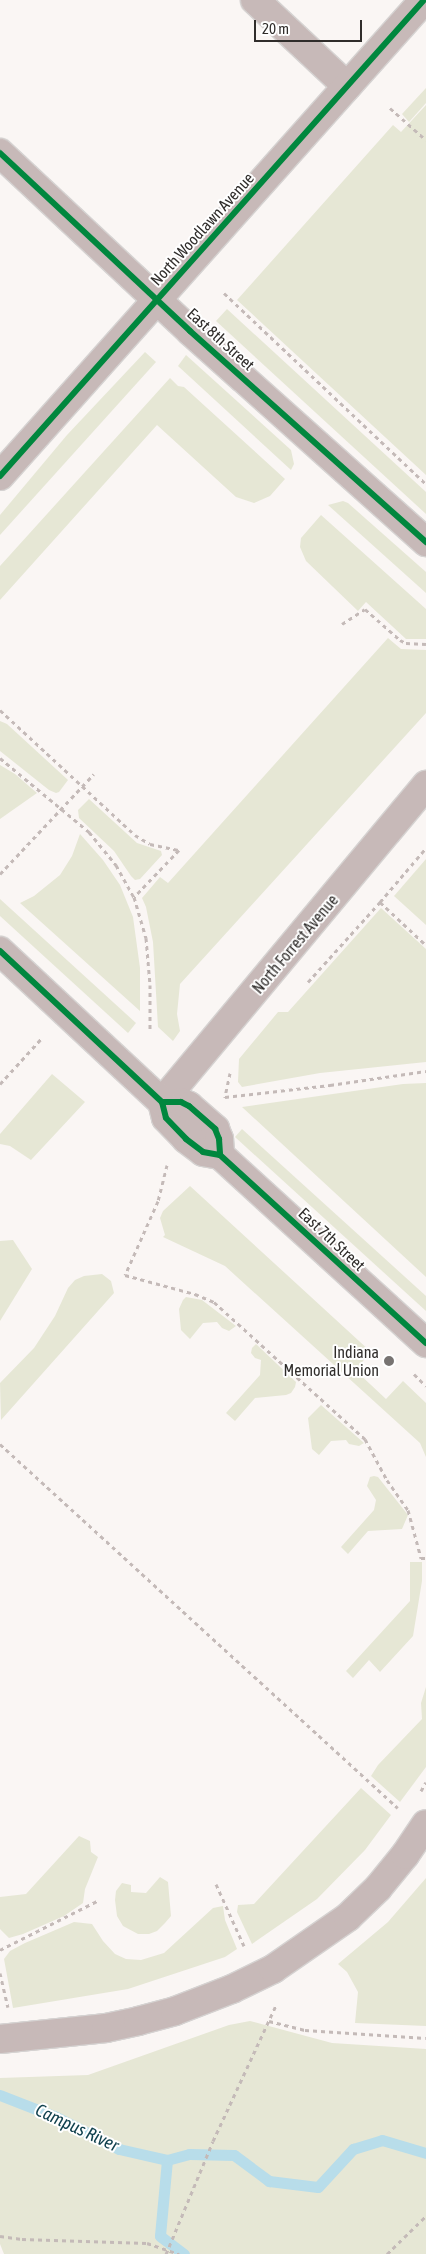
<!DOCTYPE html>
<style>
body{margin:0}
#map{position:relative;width:426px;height:2254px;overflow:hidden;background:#faf6f4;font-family:"Asap Condensed",sans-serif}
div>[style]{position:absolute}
.green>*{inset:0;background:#e6e7d5}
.stream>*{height:11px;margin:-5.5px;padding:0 5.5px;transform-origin:5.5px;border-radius:5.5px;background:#b8ddea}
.path>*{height:3px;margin-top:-1.5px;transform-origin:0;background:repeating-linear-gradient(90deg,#c4bab8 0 4px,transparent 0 8px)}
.roads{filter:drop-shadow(1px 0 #d5d2d1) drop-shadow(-1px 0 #d5d2d1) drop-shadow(0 1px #d5d2d1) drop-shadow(0 -1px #d5d2d1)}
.minor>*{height:28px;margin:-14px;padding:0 14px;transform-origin:14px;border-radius:14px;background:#c7b9b8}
.tertiary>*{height:28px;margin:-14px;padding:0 14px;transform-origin:14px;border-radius:14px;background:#c7b9b8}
.cycleway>*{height:6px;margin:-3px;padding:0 3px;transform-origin:3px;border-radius:3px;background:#00873e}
.dots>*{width:14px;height:14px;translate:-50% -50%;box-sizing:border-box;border:2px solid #fff;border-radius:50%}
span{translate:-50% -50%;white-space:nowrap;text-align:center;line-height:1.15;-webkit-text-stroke:4px #fff;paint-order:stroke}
.street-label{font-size:16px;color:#302d2b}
.poi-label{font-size:16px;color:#302d2b}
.right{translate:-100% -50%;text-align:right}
.water-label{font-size:18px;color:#12424f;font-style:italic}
.scale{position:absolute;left:254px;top:20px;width:108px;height:22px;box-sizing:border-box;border:2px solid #302d2b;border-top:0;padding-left:6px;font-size:15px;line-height:18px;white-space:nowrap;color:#302d2b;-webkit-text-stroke:4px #fff;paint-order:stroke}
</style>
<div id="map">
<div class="green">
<div style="clip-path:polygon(426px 88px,426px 103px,409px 122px,402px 114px)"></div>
<div style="clip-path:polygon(426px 105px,426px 475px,237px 300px,393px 125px,401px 132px)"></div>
<div style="clip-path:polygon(227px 309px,426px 492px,426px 514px,216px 321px)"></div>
<div style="clip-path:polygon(145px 352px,156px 362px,0 535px,0 515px,67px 435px)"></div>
<div style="clip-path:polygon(186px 355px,291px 450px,294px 464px,291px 470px,178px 366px)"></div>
<div style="clip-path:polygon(170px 378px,178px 386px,184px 387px,285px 479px,270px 496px,254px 503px,236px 497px,157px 425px,0 600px,0 566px)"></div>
<div style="clip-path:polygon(343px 501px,348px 503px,426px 572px,426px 593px,328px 505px)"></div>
<div style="clip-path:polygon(321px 515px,426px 609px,426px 639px,406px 639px,366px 602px,358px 611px,306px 561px,300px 547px,301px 538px)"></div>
<div style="clip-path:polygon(388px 638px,401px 649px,426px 650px,426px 713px,180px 984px,177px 1014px,180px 1031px,173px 1041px,158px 1027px,153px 942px,146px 907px,142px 898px,160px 877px,168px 883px)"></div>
<div style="clip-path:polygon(0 721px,7px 724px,68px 780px,59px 792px,56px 793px,49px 790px,0 751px)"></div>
<div style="clip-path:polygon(0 765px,15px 774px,37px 793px,0 819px)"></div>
<div style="clip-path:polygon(89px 799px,137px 843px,161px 851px,162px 855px,140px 879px,135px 880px,131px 876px,114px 851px,79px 818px,78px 810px)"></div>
<div style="clip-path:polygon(80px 834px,103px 860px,120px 885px,133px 917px,140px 968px,140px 1011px,20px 903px,34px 896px,60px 875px,72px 856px)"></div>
<div style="clip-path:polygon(426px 859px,426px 925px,394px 896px)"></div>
<div style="clip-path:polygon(0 899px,136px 1023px,128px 1033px,0 916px)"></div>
<div style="clip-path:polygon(381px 908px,426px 949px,426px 1062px,320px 1073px,242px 1087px,238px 1082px,239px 1059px,278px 1012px,288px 1012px)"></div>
<div style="clip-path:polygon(52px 1074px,85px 1102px,31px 1160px,10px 1146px,0 1144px,0 1134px)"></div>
<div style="clip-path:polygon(426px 1083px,426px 1277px,242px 1107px,403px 1084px)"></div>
<div style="clip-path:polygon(242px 1129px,426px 1296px,426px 1311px,235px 1137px)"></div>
<div style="clip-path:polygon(190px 1186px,371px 1352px,355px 1370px,386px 1399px,403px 1381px,426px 1403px,426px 1457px,420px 1443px,225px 1266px,163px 1237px,165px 1235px,160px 1218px,163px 1211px)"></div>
<div style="clip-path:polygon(13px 1240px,32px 1269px,0 1321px,0 1241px)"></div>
<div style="clip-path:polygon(102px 1274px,111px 1281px,114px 1293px,1px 1420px,0 1383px,34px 1348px,55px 1316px,68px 1288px,75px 1280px,84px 1276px)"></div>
<div style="clip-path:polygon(186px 1297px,202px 1300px,236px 1326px,229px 1331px,222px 1328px,217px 1322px,203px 1323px,190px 1339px,181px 1330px,179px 1309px,183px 1300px)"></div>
<div style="clip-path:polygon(256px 1344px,296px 1382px,295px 1387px,291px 1393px,286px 1395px,255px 1398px,235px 1421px,226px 1413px,260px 1375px,261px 1360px,255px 1358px,251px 1353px,252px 1348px)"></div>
<div style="clip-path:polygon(321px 1405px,364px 1443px,359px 1446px,349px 1444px,346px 1440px,331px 1441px,319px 1455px,312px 1449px,308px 1418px)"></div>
<div style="clip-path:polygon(374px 1476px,378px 1477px,408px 1515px,402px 1529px,368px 1531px,348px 1554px,341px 1547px,374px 1510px,376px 1500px,367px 1486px,370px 1477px)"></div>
<div style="clip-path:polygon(410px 1562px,422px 1562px,422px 1581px,413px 1636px,380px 1672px,369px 1660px,353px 1678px,346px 1671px,410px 1601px)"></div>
<div style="clip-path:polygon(426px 1687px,426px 1767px,400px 1802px,371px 1776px,378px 1765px,422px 1719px,421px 1703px)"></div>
<div style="clip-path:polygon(361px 1788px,391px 1815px,365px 1850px,317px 1899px,252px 1944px,237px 1912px,238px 1905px,254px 1904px)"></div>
<div style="clip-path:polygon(79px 1836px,90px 1841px,91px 1852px,98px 1857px,85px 1889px,83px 1903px,64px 1916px,23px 1934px,9px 1938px,0 1929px,0 1897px,26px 1894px)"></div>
<div style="clip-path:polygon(160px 1877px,168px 1882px,171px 1916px,165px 1923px,157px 1931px,149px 1934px,138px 1934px,123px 1926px,117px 1916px,115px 1900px,116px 1891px,122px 1883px,131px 1885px,131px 1892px,146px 1893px)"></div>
<div style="clip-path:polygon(426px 1878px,426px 2026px,355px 2023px,358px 1992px,347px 1972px,338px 1964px,388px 1922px)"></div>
<div style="clip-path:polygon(223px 1906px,225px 1920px,237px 1949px,225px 1957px,128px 1989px,13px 2008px,4px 1959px,10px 1951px,25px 1943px,74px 1922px,92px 1924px,103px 1941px,115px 1954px,126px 1959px,141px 1960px,164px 1953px,213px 1908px)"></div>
<div style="clip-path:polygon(250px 2021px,332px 2043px,426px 2049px,426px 2254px,4px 2254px,0 2244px,0 2078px,88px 2075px,229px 2025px)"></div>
</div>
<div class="stream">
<div style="left:0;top:2095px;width:58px;rotate:21.3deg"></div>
<div style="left:54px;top:2116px;width:73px;rotate:26.9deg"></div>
<div style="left:119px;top:2149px;width:49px;rotate:12.9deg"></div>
<div style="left:167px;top:2160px;width:23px;rotate:-15deg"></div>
<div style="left:189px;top:2154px;width:45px;rotate:1.3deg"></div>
<div style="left:234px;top:2155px;width:44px;rotate:36.6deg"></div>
<div style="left:269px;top:2181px;width:49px;rotate:7deg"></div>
<div style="left:318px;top:2187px;width:52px;rotate:-47.4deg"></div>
<div style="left:353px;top:2149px;width:30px;rotate:-17deg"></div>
<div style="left:382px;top:2140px;width:46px;rotate:16.5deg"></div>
<div style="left:167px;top:2160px;width:76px;rotate:95.3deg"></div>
<div style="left:160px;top:2236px;width:30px;rotate:37deg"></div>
</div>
<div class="path">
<div style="left:390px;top:108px;width:48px;rotate:41.6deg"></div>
<div style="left:224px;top:293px;width:278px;rotate:43.4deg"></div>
<div style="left:342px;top:624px;width:27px;rotate:-33deg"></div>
<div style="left:365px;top:609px;width:47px;rotate:41.5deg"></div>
<div style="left:400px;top:640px;width:7px;rotate:27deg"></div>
<div style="left:406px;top:643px;width:20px;rotate:3deg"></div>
<div style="left:0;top:710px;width:184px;rotate:42.8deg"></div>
<div style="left:135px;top:835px;width:17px;rotate:31deg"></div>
<div style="left:150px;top:844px;width:30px;rotate:12deg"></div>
<div style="left:179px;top:850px;width:65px;rotate:133.8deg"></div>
<div style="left:0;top:758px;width:116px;rotate:39.7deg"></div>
<div style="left:89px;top:832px;width:43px;rotate:50.7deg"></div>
<div style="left:116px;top:865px;width:37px;rotate:61deg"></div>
<div style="left:134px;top:897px;width:43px;rotate:73.7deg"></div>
<div style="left:146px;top:938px;width:47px;rotate:85.1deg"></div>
<div style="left:150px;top:985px;width:46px;rotate:90deg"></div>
<div style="left:0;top:874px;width:137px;rotate:-46.8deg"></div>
<div style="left:380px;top:902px;width:71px;rotate:-49.6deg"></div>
<div style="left:308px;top:982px;width:108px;rotate:-48deg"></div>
<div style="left:380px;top:902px;width:63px;rotate:43.1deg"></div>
<div style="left:230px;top:1073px;width:25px;rotate:102deg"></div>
<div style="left:225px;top:1097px;width:106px;rotate:-6.5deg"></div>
<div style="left:330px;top:1085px;width:97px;rotate:-8.3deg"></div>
<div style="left:0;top:1084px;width:61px;rotate:-47.7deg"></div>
<div style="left:167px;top:1165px;width:37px;rotate:104deg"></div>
<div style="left:158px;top:1201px;width:81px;rotate:114deg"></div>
<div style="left:125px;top:1275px;width:73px;rotate:15.2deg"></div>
<div style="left:195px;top:1294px;width:21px;rotate:23deg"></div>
<div style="left:214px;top:1302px;width:204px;rotate:42.2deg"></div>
<div style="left:365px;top:1439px;width:47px;rotate:61.8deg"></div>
<div style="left:387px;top:1480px;width:37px;rotate:55deg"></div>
<div style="left:408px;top:1510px;width:50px;rotate:74.8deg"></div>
<div style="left:421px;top:1558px;width:5px"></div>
<div style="left:414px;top:1374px;width:17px;rotate:45deg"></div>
<div style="left:0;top:1444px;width:539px;rotate:42.45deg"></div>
<div style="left:421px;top:1791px;width:10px;rotate:-61deg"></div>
<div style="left:216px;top:1884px;width:68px;rotate:65.7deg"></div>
<div style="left:0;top:1950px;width:109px;rotate:-26.8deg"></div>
<div style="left:0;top:1973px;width:35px;rotate:77deg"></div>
<div style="left:269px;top:2021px;width:37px;rotate:14deg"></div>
<div style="left:305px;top:2030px;width:121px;rotate:3.8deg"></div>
<div style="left:0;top:2236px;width:22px;rotate:8deg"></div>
<div style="left:22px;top:2239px;width:125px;rotate:1.8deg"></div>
<div style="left:147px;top:2243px;width:34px;rotate:19deg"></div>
<div style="left:166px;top:2254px;width:122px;rotate:-67.4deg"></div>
<div style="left:213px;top:2141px;width:150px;rotate:-65.1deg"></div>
<div style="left:387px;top:2254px;width:54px;rotate:-44.3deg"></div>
</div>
<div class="roads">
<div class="minor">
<div style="left:255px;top:0;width:126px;rotate:43.1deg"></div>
<div style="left:0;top:153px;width:260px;rotate:43.1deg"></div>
<div style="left:190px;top:331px;width:317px;rotate:41.8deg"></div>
<div style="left:162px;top:1102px;width:413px;rotate:-50.2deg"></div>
<div style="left:162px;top:1102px;width:16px;rotate:76deg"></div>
<div style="left:166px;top:1118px;width:29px;rotate:46deg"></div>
<div style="left:186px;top:1139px;width:21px;rotate:37deg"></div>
<div style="left:203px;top:1152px;width:17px;rotate:10deg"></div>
<div style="left:220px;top:1155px;width:279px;rotate:42.4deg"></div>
<div style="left:162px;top:1102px;width:19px"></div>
<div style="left:181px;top:1102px;width:9px;rotate:27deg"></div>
<div style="left:189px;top:1106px;width:35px;rotate:41deg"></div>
<div style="left:215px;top:1129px;width:11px;rotate:68deg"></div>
<div style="left:219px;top:1139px;width:16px;rotate:86deg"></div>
<div style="left:0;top:2039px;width:107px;rotate:-5.9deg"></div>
<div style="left:106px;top:2028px;width:33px;rotate:-12deg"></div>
<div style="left:138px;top:2021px;width:38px;rotate:-15deg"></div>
<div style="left:175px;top:2011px;width:61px;rotate:-21.1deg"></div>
<div style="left:232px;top:1989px;width:46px;rotate:-26deg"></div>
<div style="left:273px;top:1969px;width:91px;rotate:-34.7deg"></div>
<div style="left:348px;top:1917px;width:42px;rotate:-44deg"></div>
<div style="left:378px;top:1888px;width:43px;rotate:-50.7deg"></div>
<div style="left:405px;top:1855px;width:37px;rotate:-56deg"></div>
</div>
<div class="tertiary">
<div style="left:0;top:476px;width:637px;rotate:-48.31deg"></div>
<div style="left:0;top:951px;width:221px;rotate:43deg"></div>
</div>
</div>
<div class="cycleway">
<div style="left:0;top:153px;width:260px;rotate:43.1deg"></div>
<div style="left:190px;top:331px;width:317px;rotate:41.8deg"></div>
<div style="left:0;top:476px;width:637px;rotate:-48.31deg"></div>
<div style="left:0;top:951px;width:221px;rotate:43deg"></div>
<div style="left:162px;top:1102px;width:16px;rotate:76deg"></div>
<div style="left:166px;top:1118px;width:29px;rotate:46deg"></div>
<div style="left:186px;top:1139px;width:21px;rotate:37deg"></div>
<div style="left:203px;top:1152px;width:17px;rotate:10deg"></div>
<div style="left:220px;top:1155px;width:279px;rotate:42.4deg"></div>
<div style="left:162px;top:1102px;width:19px"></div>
<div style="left:181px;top:1102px;width:9px;rotate:27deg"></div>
<div style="left:189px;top:1106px;width:35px;rotate:41deg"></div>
<div style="left:215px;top:1129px;width:11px;rotate:68deg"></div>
<div style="left:219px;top:1139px;width:16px;rotate:86deg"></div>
</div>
<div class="dots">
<div style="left:389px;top:1361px;background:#777371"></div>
</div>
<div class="street-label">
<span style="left:202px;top:229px;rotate:-48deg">North Woodlawn Avenue</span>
<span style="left:221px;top:339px;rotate:42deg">East 8th Street</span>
<span style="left:295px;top:944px;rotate:-50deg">North Forrest Avenue</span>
<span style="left:332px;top:1239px;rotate:43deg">East 7th Street</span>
</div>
<div class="poi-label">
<span class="right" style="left:379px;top:1361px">Indiana<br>Memorial Union</span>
</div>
<div class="water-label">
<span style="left:77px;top:2128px;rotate:25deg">Campus River</span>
</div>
<div class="scale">20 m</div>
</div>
